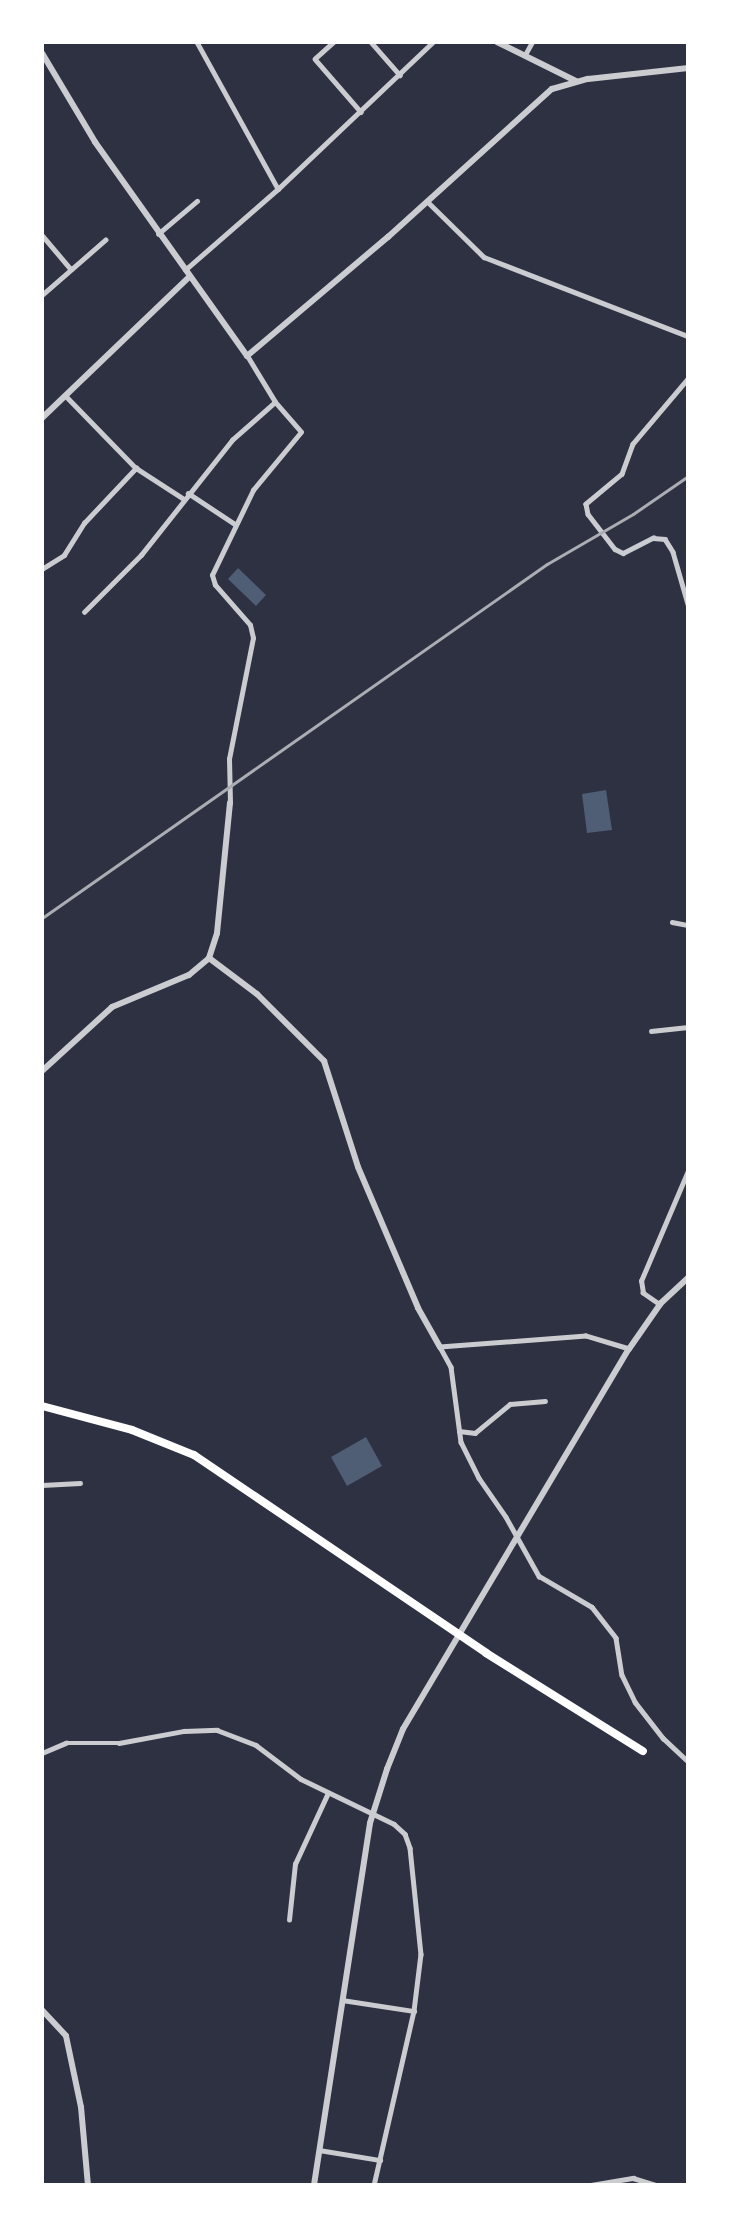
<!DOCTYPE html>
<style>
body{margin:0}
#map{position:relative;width:730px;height:2227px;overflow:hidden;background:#2d3142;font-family:Signika,sans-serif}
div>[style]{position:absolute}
.water>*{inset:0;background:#4f5d75}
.minor>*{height:4.5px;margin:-2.25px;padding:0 2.25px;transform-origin:2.25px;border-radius:2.25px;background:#caccd0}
.tertiary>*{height:6px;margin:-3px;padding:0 3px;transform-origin:3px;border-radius:3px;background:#caccd0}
.primary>*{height:8px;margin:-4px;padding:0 4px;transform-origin:4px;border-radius:4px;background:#fff}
.rail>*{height:3px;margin:-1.5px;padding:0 1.5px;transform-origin:1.5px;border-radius:1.5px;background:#abadb3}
span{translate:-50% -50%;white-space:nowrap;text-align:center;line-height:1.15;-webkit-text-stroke:4.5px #fff;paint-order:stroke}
.frame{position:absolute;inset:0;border:44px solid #fff;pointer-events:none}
</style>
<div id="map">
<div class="water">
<div style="clip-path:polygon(238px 568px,266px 595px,256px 606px,228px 579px)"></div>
<div style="clip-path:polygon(606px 790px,612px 830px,587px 833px,582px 794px)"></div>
<div style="clip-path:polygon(366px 1437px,382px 1466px,347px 1486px,331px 1457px)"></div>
</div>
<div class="minor">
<div style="left:197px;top:42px;width:168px;rotate:61.1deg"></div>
<div style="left:334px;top:42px;width:25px;rotate:138deg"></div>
<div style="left:315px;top:59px;width:70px;rotate:49deg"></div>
<div style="left:371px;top:42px;width:44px;rotate:48.7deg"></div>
<div style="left:526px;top:53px;width:13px;rotate:-61deg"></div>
<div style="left:427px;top:201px;width:80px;rotate:44.5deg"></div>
<div style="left:484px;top:257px;width:219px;rotate:21.2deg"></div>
<div style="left:158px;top:234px;width:51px;rotate:-40.2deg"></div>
<div style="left:42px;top:235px;width:43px;rotate:49.7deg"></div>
<div style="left:185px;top:270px;width:123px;rotate:-41.1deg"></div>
<div style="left:278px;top:189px;width:214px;rotate:-43.5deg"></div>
<div style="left:42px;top:295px;width:84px;rotate:-41.1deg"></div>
<div style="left:688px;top:379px;width:85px;rotate:130.2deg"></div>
<div style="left:633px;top:444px;width:32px;rotate:110deg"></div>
<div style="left:622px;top:474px;width:47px;rotate:140.2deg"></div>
<div style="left:586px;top:504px;width:10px;rotate:79deg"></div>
<div style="left:588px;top:514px;width:44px;rotate:52.4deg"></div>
<div style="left:615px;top:549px;width:9px;rotate:27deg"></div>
<div style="left:623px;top:553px;width:34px;rotate:-27deg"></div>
<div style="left:653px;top:538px;width:12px;rotate:5deg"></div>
<div style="left:665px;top:539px;width:15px;rotate:58deg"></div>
<div style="left:673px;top:552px;width:54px;rotate:73.9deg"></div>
<div style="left:65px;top:395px;width:102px;rotate:45.8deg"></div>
<div style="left:136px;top:468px;width:57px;rotate:32.9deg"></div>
<div style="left:188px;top:493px;width:56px;rotate:33.4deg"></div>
<div style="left:42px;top:569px;width:26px;rotate:-32deg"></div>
<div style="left:64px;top:555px;width:38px;rotate:-58deg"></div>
<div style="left:84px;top:523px;width:76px;rotate:-46.6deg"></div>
<div style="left:84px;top:612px;width:81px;rotate:-45deg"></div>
<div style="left:141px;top:555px;width:147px;rotate:-51.6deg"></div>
<div style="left:232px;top:440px;width:57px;rotate:-41.5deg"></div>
<div style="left:230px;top:803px;width:44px;rotate:-91.3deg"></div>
<div style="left:229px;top:759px;width:123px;rotate:-78.8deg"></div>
<div style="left:253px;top:638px;width:13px;rotate:-103deg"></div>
<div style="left:250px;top:625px;width:53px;rotate:-131.2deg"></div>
<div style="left:215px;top:585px;width:10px;rotate:-107deg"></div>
<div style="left:212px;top:575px;width:94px;rotate:-64.2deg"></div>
<div style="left:253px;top:490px;width:75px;rotate:-50.4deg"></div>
<div style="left:301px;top:432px;width:40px;rotate:-131deg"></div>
<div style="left:275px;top:402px;width:54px;rotate:-121.3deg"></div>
<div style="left:672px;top:922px;width:16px;rotate:11deg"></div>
<div style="left:651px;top:1031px;width:37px;rotate:-6deg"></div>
<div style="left:660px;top:1305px;width:21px;rotate:-145deg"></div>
<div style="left:643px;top:1293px;width:12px;rotate:-99deg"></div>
<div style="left:641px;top:1281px;width:120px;rotate:-66.9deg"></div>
<div style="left:629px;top:1349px;width:45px;rotate:-163.2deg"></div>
<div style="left:586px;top:1336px;width:146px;rotate:175.7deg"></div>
<div style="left:440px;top:1347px;width:23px;rotate:61deg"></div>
<div style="left:451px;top:1367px;width:76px;rotate:82.4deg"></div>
<div style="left:461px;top:1442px;width:40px;rotate:63.4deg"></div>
<div style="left:479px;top:1478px;width:47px;rotate:55.3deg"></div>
<div style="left:506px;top:1517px;width:68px;rotate:60.8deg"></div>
<div style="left:539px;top:1576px;width:61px;rotate:30.3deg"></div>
<div style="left:592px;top:1607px;width:39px;rotate:52deg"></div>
<div style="left:616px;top:1638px;width:37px;rotate:81deg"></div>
<div style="left:622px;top:1675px;width:30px;rotate:64deg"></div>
<div style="left:635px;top:1702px;width:46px;rotate:52.1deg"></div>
<div style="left:663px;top:1738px;width:34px;rotate:43deg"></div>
<div style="left:459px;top:1431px;width:16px;rotate:7deg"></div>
<div style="left:475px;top:1433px;width:45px;rotate:-39.6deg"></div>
<div style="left:510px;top:1404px;width:35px;rotate:-5deg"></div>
<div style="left:42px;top:1485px;width:38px;rotate:-3deg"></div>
<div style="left:42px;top:1753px;width:26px;rotate:-23deg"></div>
<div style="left:66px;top:1743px;width:53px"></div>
<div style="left:119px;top:1743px;width:66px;rotate:-10.5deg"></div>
<div style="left:184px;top:1731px;width:33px;rotate:-2deg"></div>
<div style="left:217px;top:1730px;width:42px;rotate:21deg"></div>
<div style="left:256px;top:1745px;width:56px;rotate:37.1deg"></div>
<div style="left:301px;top:1779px;width:103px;rotate:25.8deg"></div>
<div style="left:394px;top:1824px;width:15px;rotate:42deg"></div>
<div style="left:405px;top:1834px;width:15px;rotate:70deg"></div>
<div style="left:410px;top:1848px;width:107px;rotate:84.1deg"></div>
<div style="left:421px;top:1954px;width:57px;rotate:97deg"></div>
<div style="left:414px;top:2011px;width:179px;rotate:102.9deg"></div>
<div style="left:289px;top:1920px;width:56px;rotate:-83.9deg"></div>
<div style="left:295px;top:1864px;width:78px;rotate:-65.1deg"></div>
<div style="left:342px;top:2000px;width:73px;rotate:8.7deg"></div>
<div style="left:319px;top:2150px;width:62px;rotate:9.3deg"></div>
<div style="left:591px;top:2185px;width:43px;rotate:-9.5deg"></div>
<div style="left:633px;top:2178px;width:24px;rotate:17deg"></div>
</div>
<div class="tertiary">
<div style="left:497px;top:42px;width:88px;rotate:26.3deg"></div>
<div style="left:42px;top:53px;width:104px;rotate:59.2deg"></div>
<div style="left:95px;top:142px;width:262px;rotate:54.6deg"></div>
<div style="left:247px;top:356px;width:185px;rotate:-40.2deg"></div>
<div style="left:388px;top:237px;width:221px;rotate:-42.1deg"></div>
<div style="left:552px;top:89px;width:37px;rotate:-16deg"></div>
<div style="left:588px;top:79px;width:101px;rotate:-6.3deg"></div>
<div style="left:42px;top:418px;width:204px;rotate:-43.8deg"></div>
<div style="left:209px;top:958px;width:60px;rotate:36.9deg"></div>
<div style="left:257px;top:994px;width:95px;rotate:45deg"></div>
<div style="left:324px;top:1061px;width:111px;rotate:72.2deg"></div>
<div style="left:358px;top:1167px;width:153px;rotate:66.9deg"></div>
<div style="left:418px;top:1308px;width:45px;rotate:60.6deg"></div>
<div style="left:42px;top:1071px;width:95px;rotate:-42.4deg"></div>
<div style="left:112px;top:1007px;width:83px;rotate:-22.6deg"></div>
<div style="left:189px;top:975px;width:26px;rotate:-40deg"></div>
<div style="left:209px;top:958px;width:26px;rotate:-72deg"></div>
<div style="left:217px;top:933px;width:131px;rotate:-84.3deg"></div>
<div style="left:42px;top:2010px;width:35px;rotate:47deg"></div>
<div style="left:66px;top:2036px;width:73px;rotate:78.1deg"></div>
<div style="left:81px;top:2107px;width:78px;rotate:84.9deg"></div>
<div style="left:314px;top:2185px;width:366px;rotate:-81.2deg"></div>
<div style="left:370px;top:1823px;width:57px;rotate:-72.5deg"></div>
<div style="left:387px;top:1769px;width:43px;rotate:-68.2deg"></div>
<div style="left:403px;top:1729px;width:442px;rotate:-59.3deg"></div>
<div style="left:629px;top:1349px;width:56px;rotate:-55.2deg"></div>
<div style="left:661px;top:1303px;width:37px;rotate:-43deg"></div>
</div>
<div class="primary">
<div style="left:42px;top:1406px;width:93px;rotate:14.9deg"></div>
<div style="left:132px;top:1430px;width:67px;rotate:22deg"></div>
<div style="left:194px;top:1455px;width:353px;rotate:34.1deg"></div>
<div style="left:486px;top:1653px;width:185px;rotate:32deg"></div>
</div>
<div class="rail">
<div style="left:42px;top:918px;width:617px;rotate:-35.03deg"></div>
<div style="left:547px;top:564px;width:99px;rotate:-30.2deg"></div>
<div style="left:633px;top:514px;width:67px;rotate:-34.6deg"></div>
</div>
<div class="frame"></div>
</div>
